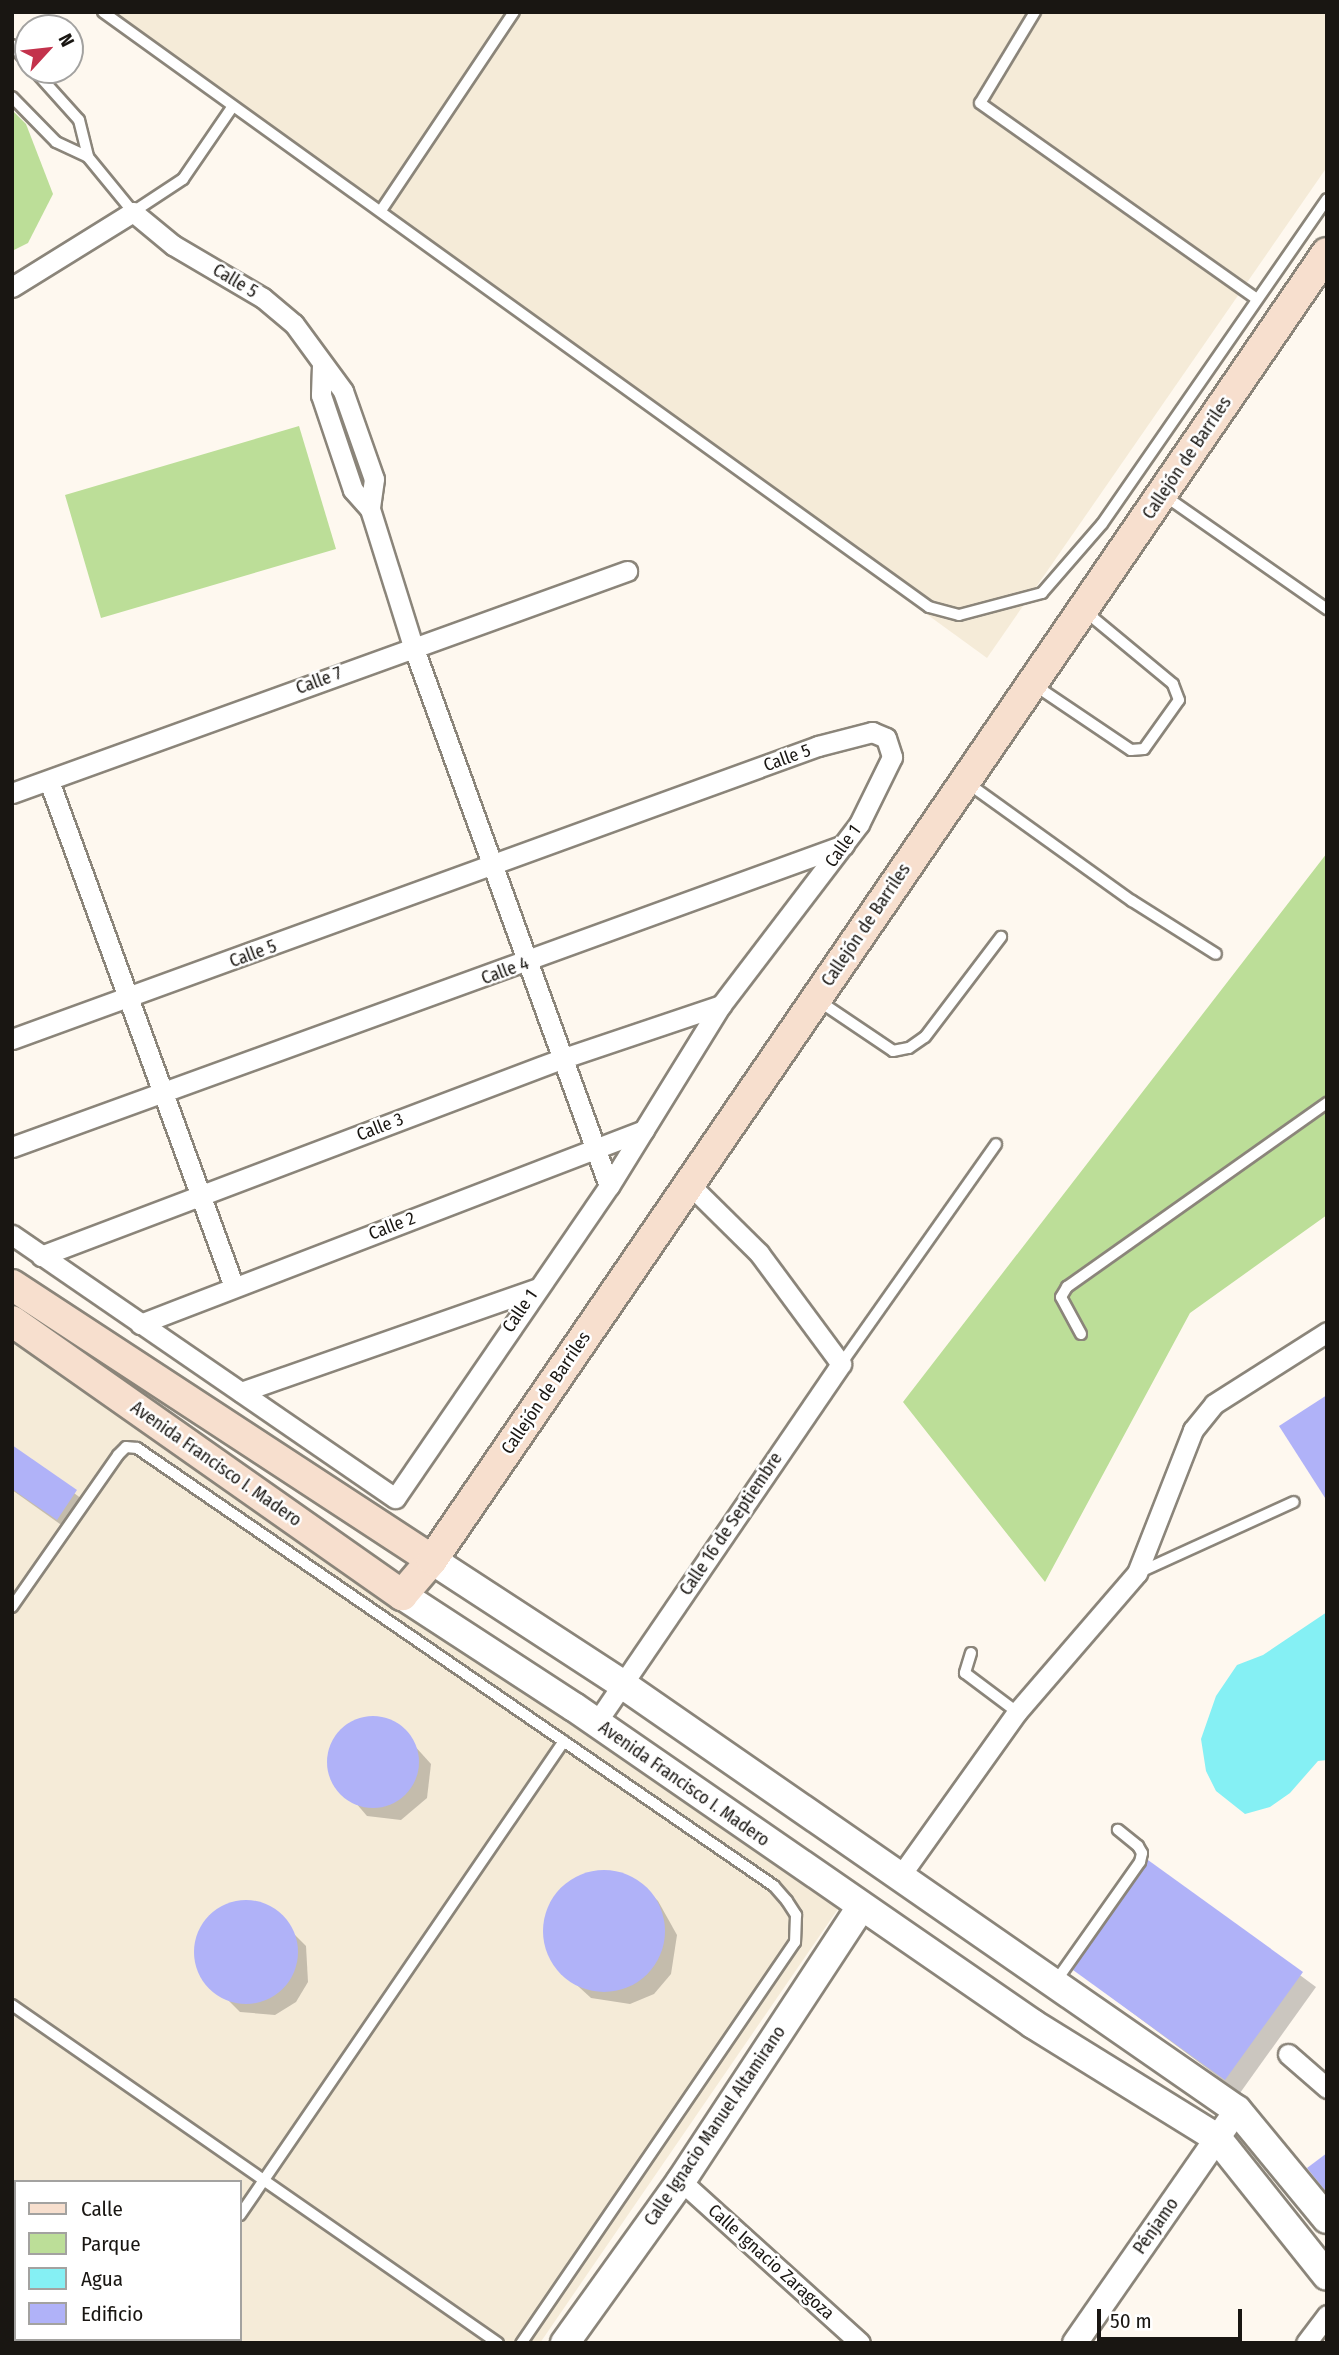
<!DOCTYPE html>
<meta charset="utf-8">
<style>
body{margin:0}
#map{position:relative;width:1339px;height:2355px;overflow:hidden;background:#fef8ef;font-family:"Fira Sans Condensed",sans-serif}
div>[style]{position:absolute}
.built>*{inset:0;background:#f5ebd8}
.green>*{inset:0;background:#bcde98}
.water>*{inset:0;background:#85f0f4}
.shadow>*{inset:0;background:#0003}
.building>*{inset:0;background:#b0b2f8}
.round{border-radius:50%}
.roads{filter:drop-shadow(2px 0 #8b857a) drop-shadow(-2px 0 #8b857a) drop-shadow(0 2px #8b857a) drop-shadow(0 -2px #8b857a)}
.service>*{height:10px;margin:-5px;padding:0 5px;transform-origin:5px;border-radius:5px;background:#fff}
.minor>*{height:19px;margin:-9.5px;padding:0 9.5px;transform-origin:9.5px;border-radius:9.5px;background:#fff}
.tertiary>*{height:24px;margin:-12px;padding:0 12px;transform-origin:12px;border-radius:12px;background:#fff}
.secondary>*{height:28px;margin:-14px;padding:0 14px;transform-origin:14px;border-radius:14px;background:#fff}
.primary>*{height:30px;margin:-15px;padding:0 15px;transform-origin:15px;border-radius:15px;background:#f7dfce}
span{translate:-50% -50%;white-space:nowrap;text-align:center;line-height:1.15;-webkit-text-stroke:5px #fff;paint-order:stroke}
.street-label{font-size:18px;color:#191612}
.frame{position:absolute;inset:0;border:14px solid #191612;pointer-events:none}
.legend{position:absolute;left:14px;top:2180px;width:228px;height:161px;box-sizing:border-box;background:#fff;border:2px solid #a3a2a0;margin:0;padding:9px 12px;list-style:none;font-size:21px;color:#191612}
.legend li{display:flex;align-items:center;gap:14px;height:35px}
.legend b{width:35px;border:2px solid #a3a2a0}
.north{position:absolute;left:14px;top:14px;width:70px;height:70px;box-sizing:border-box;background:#fff;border:2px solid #a3a2a0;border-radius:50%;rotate:63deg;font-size:19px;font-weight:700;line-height:28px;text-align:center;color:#191612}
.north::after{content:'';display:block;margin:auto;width:24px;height:32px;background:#c3324c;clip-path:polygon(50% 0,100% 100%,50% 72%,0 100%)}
.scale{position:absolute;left:1097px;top:2309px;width:145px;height:32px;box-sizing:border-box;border:4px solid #191612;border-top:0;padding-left:9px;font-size:21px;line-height:24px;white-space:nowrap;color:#191612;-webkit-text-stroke:5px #fff;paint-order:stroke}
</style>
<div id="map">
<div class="built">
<div style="clip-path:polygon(98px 12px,1327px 12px,1327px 167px,987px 658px)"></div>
<div style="clip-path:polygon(evenodd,12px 1341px,838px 1909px,540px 2343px,12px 2343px,12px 1341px,16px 2182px,240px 2182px,240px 2339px,16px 2339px,16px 2182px)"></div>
</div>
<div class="green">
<div style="clip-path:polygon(12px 110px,26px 124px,53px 194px,28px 243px,12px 251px)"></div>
<div style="clip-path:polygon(299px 426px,336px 549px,101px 618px,65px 495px)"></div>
<div style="clip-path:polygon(1327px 853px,1327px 1215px,1190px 1313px,1045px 1582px,903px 1402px)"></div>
</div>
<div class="water">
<div style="clip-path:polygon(1327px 1612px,1327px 1760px,1318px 1761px,1290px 1793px,1270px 1807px,1245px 1814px,1216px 1791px,1206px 1771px,1201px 1739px,1216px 1696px,1237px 1665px,1263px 1655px)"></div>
</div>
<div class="shadow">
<div style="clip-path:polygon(12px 1447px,86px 1502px,67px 1529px,12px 1490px)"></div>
<div style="clip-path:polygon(360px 1719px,394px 1723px,431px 1764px,427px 1798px,401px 1820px,367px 1816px,331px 1774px,334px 1741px)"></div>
<div style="clip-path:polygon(1148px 1863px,1316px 1987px,1240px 2093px,1075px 1970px)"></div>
<div style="clip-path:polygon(593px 1872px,620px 1873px,643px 1886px,658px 1901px,677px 1935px,671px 1974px,654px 1994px,630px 2004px,591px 1998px,556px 1966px,546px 1942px,552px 1902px,569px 1883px)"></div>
<div style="clip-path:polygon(231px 1904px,266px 1906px,306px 1946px,308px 1982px,296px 2002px,275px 2015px,240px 2012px,200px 1972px,198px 1937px,211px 1916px)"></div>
<div style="clip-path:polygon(16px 2198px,16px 2271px,12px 2267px)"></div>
</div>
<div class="building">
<div style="clip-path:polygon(1327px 1395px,1327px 1501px,1279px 1426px)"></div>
<div style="clip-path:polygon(12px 1445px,77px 1490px,57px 1520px,12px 1489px)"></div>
<div class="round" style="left:327px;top:1716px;width:92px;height:92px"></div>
<div style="clip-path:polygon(1148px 1860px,1303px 1972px,1225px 2080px,1073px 1970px)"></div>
<div class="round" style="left:543px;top:1870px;width:122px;height:122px"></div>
<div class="round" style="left:194px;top:1900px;width:104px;height:104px"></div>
<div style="clip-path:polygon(1327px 2153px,1327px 2193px,1307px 2168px)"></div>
</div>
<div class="roads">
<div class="service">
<div style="left:103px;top:12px;width:1018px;rotate:35.77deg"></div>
<div style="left:929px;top:607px;width:31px;rotate:15deg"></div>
<div style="left:959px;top:615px;width:86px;rotate:-14.8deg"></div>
<div style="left:1042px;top:593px;width:91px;rotate:-49deg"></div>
<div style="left:1102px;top:524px;width:395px;rotate:-55.3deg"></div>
<div style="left:1035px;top:12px;width:106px;rotate:121.1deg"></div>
<div style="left:980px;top:103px;width:337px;rotate:35.3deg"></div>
<div style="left:12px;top:45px;width:24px;rotate:48deg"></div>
<div style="left:34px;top:70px;width:67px;rotate:48deg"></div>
<div style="left:79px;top:120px;width:38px;rotate:76deg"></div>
<div style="left:88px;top:157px;width:71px;rotate:50.7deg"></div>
<div style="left:133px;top:212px;width:60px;rotate:-33.4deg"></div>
<div style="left:183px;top:179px;width:88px;rotate:-55.6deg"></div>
<div style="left:12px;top:97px;width:63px;rotate:45.6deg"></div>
<div style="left:56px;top:142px;width:35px;rotate:25deg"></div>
<div style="left:382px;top:209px;width:237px;rotate:-56.2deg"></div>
<div style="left:1165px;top:496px;width:198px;rotate:34.9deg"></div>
<div style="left:1033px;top:684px;width:118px;rotate:34deg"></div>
<div style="left:1131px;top:750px;width:13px;rotate:-4deg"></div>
<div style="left:1144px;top:749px;width:60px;rotate:-54.5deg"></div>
<div style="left:1179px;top:700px;width:17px;rotate:-111deg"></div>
<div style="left:1173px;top:684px;width:113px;rotate:-140.4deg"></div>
<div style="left:969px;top:784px;width:201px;rotate:35.7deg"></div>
<div style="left:1132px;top:901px;width:99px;rotate:32.2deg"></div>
<div style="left:819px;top:1001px;width:89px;rotate:34deg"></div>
<div style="left:893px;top:1051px;width:16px;rotate:-11deg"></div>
<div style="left:909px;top:1048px;width:19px;rotate:-35deg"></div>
<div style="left:925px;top:1037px;width:126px;rotate:-52.8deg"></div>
<div style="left:1081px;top:1334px;width:42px;rotate:-118.4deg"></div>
<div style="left:1061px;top:1297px;width:12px;rotate:-59deg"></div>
<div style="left:1067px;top:1287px;width:319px;rotate:-35.3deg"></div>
<div style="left:841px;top:1364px;width:269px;rotate:-54.8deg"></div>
<div style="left:1138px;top:1573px;width:171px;rotate:-24.5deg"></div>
<div style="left:12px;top:1607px;width:185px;rotate:-55.1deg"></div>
<div style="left:118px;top:1455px;width:11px;rotate:-45deg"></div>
<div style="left:126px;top:1447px;width:11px;rotate:5deg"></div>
<div style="left:137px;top:1448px;width:773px;rotate:34.51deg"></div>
<div style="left:774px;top:1886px;width:20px;rotate:49deg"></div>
<div style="left:787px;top:1901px;width:17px;rotate:57deg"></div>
<div style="left:796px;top:1915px;width:27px;rotate:92deg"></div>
<div style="left:795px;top:1942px;width:486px;rotate:124.3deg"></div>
<div style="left:971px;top:1653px;width:21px;rotate:107deg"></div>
<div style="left:965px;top:1673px;width:65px;rotate:36.9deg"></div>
<div style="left:1056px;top:1981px;width:146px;rotate:-54.8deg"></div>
<div style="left:1140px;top:1862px;width:9px;rotate:-77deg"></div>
<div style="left:1142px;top:1853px;width:8px;rotate:-120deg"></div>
<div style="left:1138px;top:1846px;width:26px;rotate:-141deg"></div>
<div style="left:12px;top:2005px;width:592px;rotate:34.82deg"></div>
<div style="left:240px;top:2215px;width:574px;rotate:-55.65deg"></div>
<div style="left:153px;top:2343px;width:4px;rotate:-63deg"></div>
</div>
<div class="minor">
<div style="left:12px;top:287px;width:142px;rotate:-31.8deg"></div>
<div style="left:133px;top:212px;width:52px;rotate:39.5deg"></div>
<div style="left:173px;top:245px;width:104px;rotate:30.5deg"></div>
<div style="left:263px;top:298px;width:40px;rotate:40deg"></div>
<div style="left:294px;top:324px;width:83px;rotate:53.8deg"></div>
<div style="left:343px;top:391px;width:93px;rotate:70.6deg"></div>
<div style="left:374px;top:479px;width:30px;rotate:98deg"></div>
<div style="left:322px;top:365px;width:30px;rotate:92deg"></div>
<div style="left:321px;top:395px;width:100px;rotate:71.4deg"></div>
<div style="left:353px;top:490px;width:25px;rotate:48deg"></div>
<div style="left:370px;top:509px;width:144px;rotate:72.6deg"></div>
<div style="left:413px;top:646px;width:574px;rotate:70.05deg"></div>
<div style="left:49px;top:781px;width:539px;rotate:69.92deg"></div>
<div style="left:12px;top:793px;width:654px;rotate:-19.85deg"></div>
<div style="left:12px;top:1039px;width:858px;rotate:-19.98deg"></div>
<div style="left:818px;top:746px;width:56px;rotate:-14.5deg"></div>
<div style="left:872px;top:732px;width:15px;rotate:23deg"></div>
<div style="left:886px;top:738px;width:20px;rotate:72deg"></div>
<div style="left:892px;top:757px;width:75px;rotate:116.2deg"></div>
<div style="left:859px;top:824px;width:228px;rotate:127.3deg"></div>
<div style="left:721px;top:1005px;width:213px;rotate:121.7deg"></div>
<div style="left:609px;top:1186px;width:378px;rotate:124.4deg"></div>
<div style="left:395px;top:1498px;width:465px;rotate:-145.5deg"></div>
<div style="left:12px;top:1147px;width:885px;rotate:-19.95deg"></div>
<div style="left:41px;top:1256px;width:556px;rotate:-20.75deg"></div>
<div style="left:561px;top:1059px;width:169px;rotate:-18.6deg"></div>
<div style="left:140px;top:1324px;width:540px;rotate:-21.05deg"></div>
<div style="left:241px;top:1392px;width:312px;rotate:-19.3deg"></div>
<div style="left:596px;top:1723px;width:435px;rotate:-55.7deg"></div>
<div style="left:841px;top:1364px;width:138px;rotate:-126.5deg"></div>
<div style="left:759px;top:1253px;width:98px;rotate:-135.4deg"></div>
<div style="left:898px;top:1879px;width:205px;rotate:-54.5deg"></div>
<div style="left:1017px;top:1712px;width:184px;rotate:-49.2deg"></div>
<div style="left:1137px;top:1573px;width:154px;rotate:-68.6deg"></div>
<div style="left:1193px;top:1430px;width:33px;rotate:-51deg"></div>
<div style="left:1214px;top:1404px;width:134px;rotate:-32.5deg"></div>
<div style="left:1288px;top:2054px;width:52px;rotate:41.1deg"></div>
<div style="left:681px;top:2181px;width:241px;rotate:42.1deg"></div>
<div style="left:1306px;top:2343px;width:35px;rotate:-53deg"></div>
</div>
<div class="tertiary">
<div style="left:1075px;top:2343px;width:284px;rotate:-55.2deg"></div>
</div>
<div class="secondary">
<div style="left:432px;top:1560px;width:227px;rotate:33.1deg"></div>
<div style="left:622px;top:1684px;width:748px;rotate:34.71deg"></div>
<div style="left:1237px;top:2110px;width:141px;rotate:50.5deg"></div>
<div style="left:402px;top:1595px;width:205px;rotate:33.1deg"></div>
<div style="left:574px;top:1707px;width:558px;rotate:34.63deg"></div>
<div style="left:1033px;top:2024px;width:216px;rotate:31.8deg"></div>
<div style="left:1217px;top:2138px;width:176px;rotate:51.4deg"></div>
<div style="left:565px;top:2343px;width:199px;rotate:-54.4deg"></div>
<div style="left:681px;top:2181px;width:328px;rotate:-56.7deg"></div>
</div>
<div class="primary">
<div style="left:12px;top:1285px;width:502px;rotate:33.22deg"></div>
<div style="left:12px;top:1321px;width:477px;rotate:35.1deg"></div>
<div style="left:402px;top:1595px;width:46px;rotate:-49.4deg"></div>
<div style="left:432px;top:1560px;width:1584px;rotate:-55.6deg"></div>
</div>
</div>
<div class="street-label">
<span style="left:235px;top:281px;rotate:31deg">Calle 5</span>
<span style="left:1187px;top:458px;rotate:-56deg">Callejón de Barriles</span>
<span style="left:319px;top:681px;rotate:-20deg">Calle 7</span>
<span style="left:787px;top:758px;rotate:-20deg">Calle 5</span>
<span style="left:843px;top:846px;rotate:-54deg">Calle 1</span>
<span style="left:866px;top:925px;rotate:-56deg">Callejón de Barriles</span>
<span style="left:253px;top:954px;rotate:-20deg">Calle 5</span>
<span style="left:505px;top:971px;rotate:-20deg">Calle 4</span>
<span style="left:380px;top:1127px;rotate:-21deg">Calle 3</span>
<span style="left:392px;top:1226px;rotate:-21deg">Calle 2</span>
<span style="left:520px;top:1311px;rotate:-56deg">Calle 1</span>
<span style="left:546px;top:1393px;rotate:-56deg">Callejón de Barriles</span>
<span style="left:216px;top:1464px;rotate:35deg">Avenida Francisco I. Madero</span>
<span style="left:731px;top:1524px;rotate:-56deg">Calle 16 de Septiembre</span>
<span style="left:684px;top:1784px;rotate:35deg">Avenida Francisco I. Madero</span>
<span style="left:715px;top:2126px;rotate:-56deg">Calle Ignacio Manuel Altamirano</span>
<span style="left:1156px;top:2226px;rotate:-55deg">Pénjamo</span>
<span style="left:771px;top:2262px;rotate:42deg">Calle Ignacio Zaragoza</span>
</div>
<div class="frame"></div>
<ul class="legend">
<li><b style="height:9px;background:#f7dfce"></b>Calle</li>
<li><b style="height:19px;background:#bcde98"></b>Parque</li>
<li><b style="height:19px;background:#85f0f4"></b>Agua</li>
<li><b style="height:19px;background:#b0b2f8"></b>Edificio</li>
</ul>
<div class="north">N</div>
<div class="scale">50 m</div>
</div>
